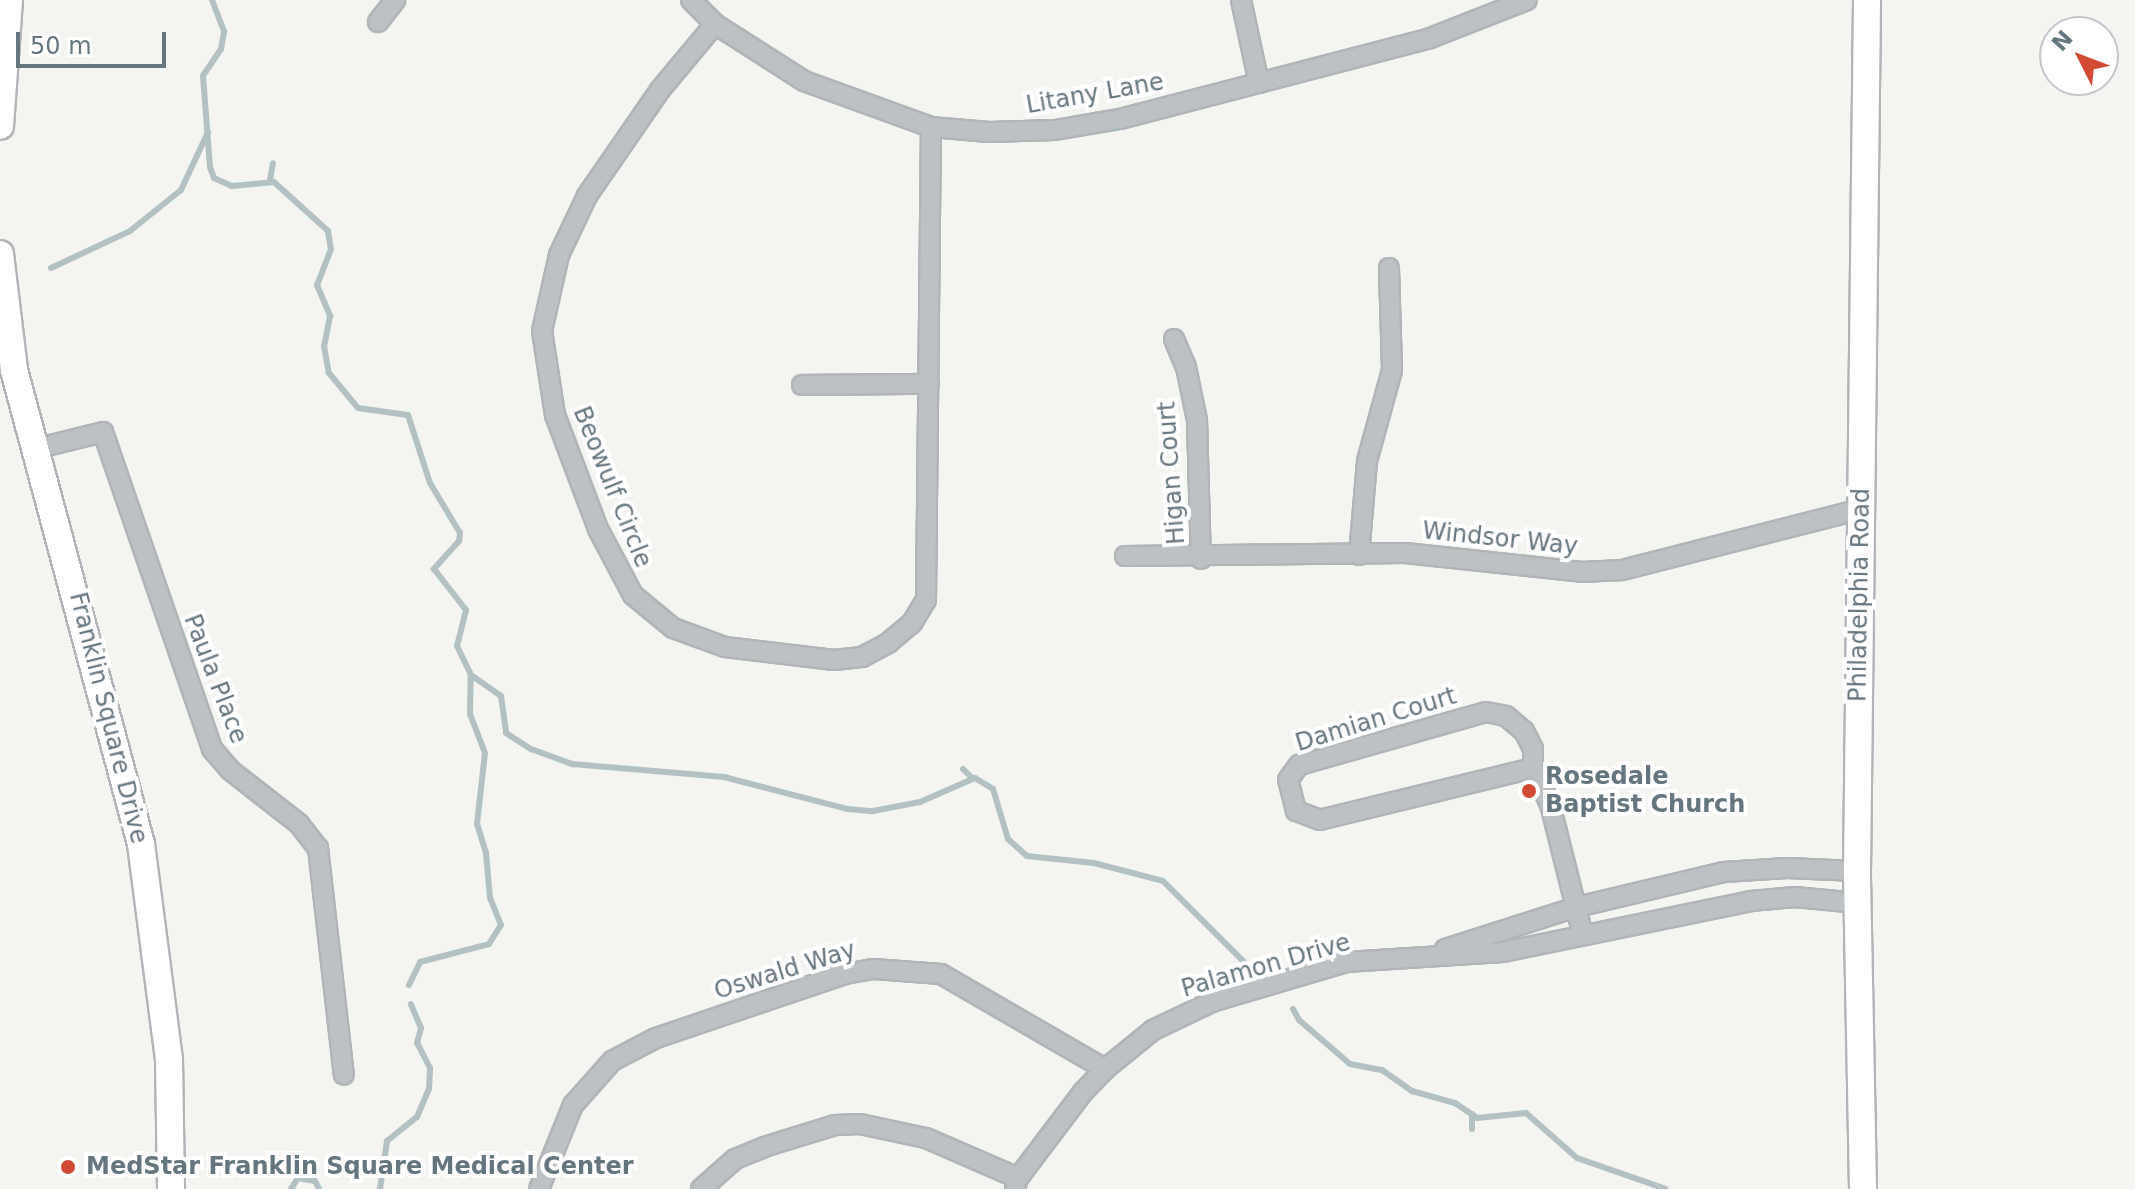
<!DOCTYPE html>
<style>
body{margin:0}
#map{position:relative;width:2135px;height:1189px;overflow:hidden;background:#f4f4f1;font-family:"DejaVu Sans",sans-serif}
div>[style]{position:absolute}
.stream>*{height:6px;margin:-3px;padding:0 3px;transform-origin:3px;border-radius:3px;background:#b4c1c3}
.roads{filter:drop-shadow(2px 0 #b0b5b8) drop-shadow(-2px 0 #b0b5b8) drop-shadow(0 2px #b0b5b8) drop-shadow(0 -2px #b0b5b8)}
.street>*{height:18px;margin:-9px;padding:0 9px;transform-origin:9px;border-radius:9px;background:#bdc1c4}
.secondary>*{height:26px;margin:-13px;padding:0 13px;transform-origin:13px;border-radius:13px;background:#fff}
.dots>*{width:22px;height:22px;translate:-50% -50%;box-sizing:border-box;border:4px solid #fff;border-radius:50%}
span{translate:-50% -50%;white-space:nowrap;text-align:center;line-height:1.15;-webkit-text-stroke:8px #fff;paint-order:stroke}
.street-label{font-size:24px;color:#66767f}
.poi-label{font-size:24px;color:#66767f;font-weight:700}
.left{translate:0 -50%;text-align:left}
.north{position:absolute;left:2039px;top:16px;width:80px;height:80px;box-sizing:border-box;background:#fff;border:2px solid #c2c8cc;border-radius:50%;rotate:312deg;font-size:22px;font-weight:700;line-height:32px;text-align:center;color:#66767f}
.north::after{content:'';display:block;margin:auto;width:28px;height:36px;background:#d14b34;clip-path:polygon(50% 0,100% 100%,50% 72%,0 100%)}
.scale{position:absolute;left:16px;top:32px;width:150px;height:36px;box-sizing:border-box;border:4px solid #66767f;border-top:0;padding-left:10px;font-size:24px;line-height:28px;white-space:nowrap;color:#66767f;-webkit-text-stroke:6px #fff;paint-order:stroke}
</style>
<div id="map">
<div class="stream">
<div style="left:212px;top:0;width:34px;rotate:69deg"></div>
<div style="left:224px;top:32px;width:17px;rotate:100deg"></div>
<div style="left:221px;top:49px;width:32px;rotate:124deg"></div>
<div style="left:203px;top:76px;width:91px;rotate:85.6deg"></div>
<div style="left:210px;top:167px;width:12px;rotate:70deg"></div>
<div style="left:214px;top:178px;width:20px;rotate:24deg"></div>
<div style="left:232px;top:186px;width:42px;rotate:-5.4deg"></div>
<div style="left:274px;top:182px;width:73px;rotate:42.2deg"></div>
<div style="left:328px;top:231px;width:18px;rotate:81deg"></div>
<div style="left:331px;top:249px;width:39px;rotate:111deg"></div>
<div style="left:317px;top:285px;width:34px;rotate:67deg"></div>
<div style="left:330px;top:316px;width:31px;rotate:101deg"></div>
<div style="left:324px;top:346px;width:27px;rotate:80deg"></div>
<div style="left:329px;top:373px;width:45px;rotate:50.4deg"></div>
<div style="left:358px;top:408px;width:50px;rotate:8deg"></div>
<div style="left:408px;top:415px;width:71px;rotate:72.1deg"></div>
<div style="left:430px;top:483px;width:58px;rotate:59deg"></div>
<div style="left:460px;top:533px;width:8px;rotate:97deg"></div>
<div style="left:459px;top:541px;width:38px;rotate:132deg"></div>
<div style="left:434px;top:569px;width:52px;rotate:52deg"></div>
<div style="left:466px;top:610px;width:37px;rotate:104deg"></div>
<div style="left:457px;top:646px;width:32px;rotate:64deg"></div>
<div style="left:471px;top:675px;width:37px;rotate:35deg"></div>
<div style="left:501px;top:696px;width:37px;rotate:82deg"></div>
<div style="left:506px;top:733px;width:30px;rotate:33deg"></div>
<div style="left:531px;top:749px;width:44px;rotate:20.1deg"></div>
<div style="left:572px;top:764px;width:153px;rotate:4.9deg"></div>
<div style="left:724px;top:777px;width:128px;rotate:14.5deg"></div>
<div style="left:848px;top:809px;width:25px;rotate:5deg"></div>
<div style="left:873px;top:811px;width:48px;rotate:-10.8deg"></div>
<div style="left:920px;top:802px;width:60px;rotate:-23.6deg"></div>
<div style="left:975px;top:778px;width:21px;rotate:31deg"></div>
<div style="left:993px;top:789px;width:52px;rotate:73.3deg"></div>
<div style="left:1008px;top:839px;width:25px;rotate:42deg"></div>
<div style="left:1027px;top:856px;width:67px;rotate:6deg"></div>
<div style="left:1094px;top:863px;width:71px;rotate:14.6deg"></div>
<div style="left:1163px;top:881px;width:123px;rotate:45deg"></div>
<div style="left:270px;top:180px;width:17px;rotate:-80deg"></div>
<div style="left:51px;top:268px;width:87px;rotate:-25.1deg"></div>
<div style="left:130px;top:231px;width:65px;rotate:-38.8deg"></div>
<div style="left:181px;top:190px;width:64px;rotate:-65deg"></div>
<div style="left:963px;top:769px;width:13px;rotate:45deg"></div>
<div style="left:409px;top:985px;width:25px;rotate:-64deg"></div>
<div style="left:420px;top:962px;width:71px;rotate:-14.6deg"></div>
<div style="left:489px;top:944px;width:22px;rotate:-58deg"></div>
<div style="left:501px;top:925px;width:29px;rotate:-112deg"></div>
<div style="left:490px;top:898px;width:45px;rotate:-95.1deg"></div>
<div style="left:486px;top:853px;width:30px;rotate:-107deg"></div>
<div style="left:477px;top:824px;width:71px;rotate:-83.6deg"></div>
<div style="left:485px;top:753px;width:42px;rotate:-111deg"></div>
<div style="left:470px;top:714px;width:39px;rotate:-89deg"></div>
<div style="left:1293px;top:1009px;width:13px;rotate:61deg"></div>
<div style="left:1299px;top:1020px;width:67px;rotate:40.8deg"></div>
<div style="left:1350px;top:1064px;width:33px;rotate:11deg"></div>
<div style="left:1382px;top:1070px;width:37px;rotate:35deg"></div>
<div style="left:1412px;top:1091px;width:45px;rotate:15.6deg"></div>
<div style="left:1455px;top:1103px;width:27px;rotate:34deg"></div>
<div style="left:1477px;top:1118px;width:49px;rotate:-5.8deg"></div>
<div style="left:1526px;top:1113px;width:68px;rotate:41.4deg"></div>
<div style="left:1577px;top:1158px;width:94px;rotate:19.2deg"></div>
<div style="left:1472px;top:1114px;width:15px;rotate:90deg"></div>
<div style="left:291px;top:1189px;width:13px;rotate:-58deg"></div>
<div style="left:298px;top:1178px;width:17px;rotate:10deg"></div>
<div style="left:315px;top:1181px;width:9px;rotate:63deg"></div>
<div style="left:380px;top:1189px;width:49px;rotate:-81.7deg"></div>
<div style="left:387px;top:1141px;width:38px;rotate:-39deg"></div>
<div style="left:417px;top:1117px;width:30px;rotate:-67deg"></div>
<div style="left:429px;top:1089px;width:21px;rotate:-87deg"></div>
<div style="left:430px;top:1068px;width:28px;rotate:-117deg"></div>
<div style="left:417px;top:1043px;width:16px;rotate:-75deg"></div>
<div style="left:421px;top:1028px;width:26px;rotate:-113deg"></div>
</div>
<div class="roads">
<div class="street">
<div style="left:691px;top:0;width:34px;rotate:45deg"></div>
<div style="left:715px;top:24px;width:106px;rotate:32.6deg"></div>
<div style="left:804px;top:81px;width:135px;rotate:19.9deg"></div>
<div style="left:931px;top:127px;width:58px;rotate:4.9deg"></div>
<div style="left:989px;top:132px;width:66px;rotate:-1.7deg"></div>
<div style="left:1055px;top:130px;width:66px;rotate:-9.6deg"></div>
<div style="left:1120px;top:119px;width:320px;rotate:-14.6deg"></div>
<div style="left:1430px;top:38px;width:104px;rotate:-21.4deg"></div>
<div style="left:1241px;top:0;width:85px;rotate:77.8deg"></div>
<div style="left:378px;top:22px;width:28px;rotate:-52deg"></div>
<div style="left:715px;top:24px;width:86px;rotate:129.8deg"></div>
<div style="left:660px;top:90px;width:129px;rotate:124.6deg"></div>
<div style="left:587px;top:196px;width:65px;rotate:115.4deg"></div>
<div style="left:559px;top:255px;width:78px;rotate:102.6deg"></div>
<div style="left:542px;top:331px;width:85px;rotate:81.2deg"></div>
<div style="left:555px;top:415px;width:122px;rotate:69.3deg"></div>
<div style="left:598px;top:529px;width:75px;rotate:62.1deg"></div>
<div style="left:633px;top:595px;width:52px;rotate:39.5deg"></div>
<div style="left:673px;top:628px;width:55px;rotate:20.1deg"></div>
<div style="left:725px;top:647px;width:110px;rotate:6.8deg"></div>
<div style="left:834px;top:660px;width:28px;rotate:-6deg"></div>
<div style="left:862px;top:657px;width:30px;rotate:-28deg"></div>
<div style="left:888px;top:643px;width:31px;rotate:-40deg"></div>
<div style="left:912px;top:623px;width:27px;rotate:-59deg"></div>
<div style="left:926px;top:600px;width:473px;rotate:-89.4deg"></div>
<div style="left:1174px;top:339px;width:30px;rotate:67deg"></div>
<div style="left:1186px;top:367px;width:54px;rotate:78.3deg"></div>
<div style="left:1197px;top:420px;width:139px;rotate:88.4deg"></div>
<div style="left:802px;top:385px;width:127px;rotate:-0.5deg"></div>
<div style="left:34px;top:449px;width:71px;rotate:-13.8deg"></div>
<div style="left:103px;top:432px;width:335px;rotate:71deg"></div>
<div style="left:212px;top:749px;width:28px;rotate:49deg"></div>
<div style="left:230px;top:770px;width:88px;rotate:38deg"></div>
<div style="left:299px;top:824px;width:31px;rotate:52deg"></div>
<div style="left:318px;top:848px;width:228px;rotate:83.5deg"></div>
<div style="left:1359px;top:555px;width:94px;rotate:-85.1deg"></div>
<div style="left:1367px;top:461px;width:94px;rotate:-74.6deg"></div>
<div style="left:1392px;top:370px;width:102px;rotate:-91.7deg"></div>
<div style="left:1125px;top:556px;width:280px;rotate:-0.6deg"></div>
<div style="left:1405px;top:553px;width:178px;rotate:6.1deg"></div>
<div style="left:1582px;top:572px;width:40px;rotate:-2.9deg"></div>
<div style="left:1622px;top:570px;width:247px;rotate:-14.3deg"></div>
<div style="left:1486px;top:712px;width:20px;rotate:11deg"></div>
<div style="left:1506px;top:716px;width:23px;rotate:40deg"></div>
<div style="left:1524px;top:731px;width:20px;rotate:63deg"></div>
<div style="left:1533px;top:749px;width:19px;rotate:90deg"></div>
<div style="left:1533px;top:768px;width:219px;rotate:166.3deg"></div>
<div style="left:1320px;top:820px;width:26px;rotate:-159deg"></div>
<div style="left:1296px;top:811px;width:32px;rotate:-104deg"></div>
<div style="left:1288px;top:780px;width:19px;rotate:-54deg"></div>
<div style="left:1299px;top:765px;width:194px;rotate:-15.8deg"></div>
<div style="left:1533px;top:768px;width:40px;rotate:65deg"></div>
<div style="left:1550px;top:804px;width:135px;rotate:75.9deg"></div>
<div style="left:1445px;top:949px;width:139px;rotate:-17.7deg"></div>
<div style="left:1577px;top:907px;width:151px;rotate:-13.4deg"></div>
<div style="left:1724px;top:872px;width:63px;rotate:-3.6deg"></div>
<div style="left:1787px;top:868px;width:70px;rotate:2.5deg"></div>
<div style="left:539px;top:1189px;width:91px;rotate:-68deg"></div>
<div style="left:573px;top:1105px;width:59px;rotate:-48.4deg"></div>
<div style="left:612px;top:1061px;width:50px;rotate:-27.6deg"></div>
<div style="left:656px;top:1038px;width:200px;rotate:-18.7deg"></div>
<div style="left:845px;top:974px;width:29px;rotate:-10deg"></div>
<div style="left:874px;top:969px;width:67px;rotate:4.3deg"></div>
<div style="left:941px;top:974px;width:190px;rotate:30.1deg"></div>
<div style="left:701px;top:1189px;width:45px;rotate:-41.4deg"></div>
<div style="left:735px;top:1159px;width:31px;rotate:-22deg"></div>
<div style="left:764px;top:1147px;width:74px;rotate:-17.2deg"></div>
<div style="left:835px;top:1125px;width:25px;rotate:-2deg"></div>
<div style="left:860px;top:1124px;width:67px;rotate:12deg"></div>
<div style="left:926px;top:1138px;width:100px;rotate:23.5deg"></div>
<div style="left:1015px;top:1189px;width:11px;rotate:-75deg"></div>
<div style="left:1018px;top:1178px;width:108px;rotate:-52.9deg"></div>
<div style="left:1083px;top:1092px;width:32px;rotate:-46deg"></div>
<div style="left:1105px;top:1069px;width:62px;rotate:-39.1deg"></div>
<div style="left:1153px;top:1030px;width:65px;rotate:-25.4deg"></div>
<div style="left:1212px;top:1002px;width:140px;rotate:-16.6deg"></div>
<div style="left:1346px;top:962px;width:157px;rotate:-3.6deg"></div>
<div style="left:1503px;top:952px;width:253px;rotate:-11.6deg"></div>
<div style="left:1751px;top:901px;width:44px;rotate:-5.2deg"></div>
<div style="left:1795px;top:897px;width:63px;rotate:5.4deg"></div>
</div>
<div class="secondary">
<div style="left:0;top:126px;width:126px;rotate:-85.9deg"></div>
<div style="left:0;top:254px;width:117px;rotate:83.1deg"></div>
<div style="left:14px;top:370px;width:491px;rotate:75deg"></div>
<div style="left:141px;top:844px;width:218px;rotate:82.6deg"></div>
<div style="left:169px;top:1060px;width:129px;rotate:89.1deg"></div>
<div style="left:1863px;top:1189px;width:318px;rotate:-91.1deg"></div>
<div style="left:1857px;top:871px;width:871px;rotate:-89.34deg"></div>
</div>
</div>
<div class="dots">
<div style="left:1529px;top:791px;background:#d14b34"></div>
<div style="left:68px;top:1167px;background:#d14b34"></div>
</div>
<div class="street-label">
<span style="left:1095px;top:94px;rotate:-10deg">Litany Lane</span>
<span style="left:1172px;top:473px;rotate:-94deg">Higan Court</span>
<span style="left:612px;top:487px;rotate:68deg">Beowulf Circle</span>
<span style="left:1500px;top:539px;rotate:6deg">Windsor Way</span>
<span style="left:1860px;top:595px;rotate:-89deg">Philadelphia Road</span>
<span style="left:215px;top:679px;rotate:69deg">Paula Place</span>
<span style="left:108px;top:718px;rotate:76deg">Franklin Square Drive</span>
<span style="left:1376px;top:720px;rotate:-17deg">Damian Court</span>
<span style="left:1266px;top:966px;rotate:-16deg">Palamon Drive</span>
<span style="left:785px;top:971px;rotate:-17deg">Oswald Way</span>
</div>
<div class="poi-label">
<span class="left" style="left:1545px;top:791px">Rosedale<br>Baptist Church</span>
<span class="left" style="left:86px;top:1167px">MedStar Franklin Square Medical Center</span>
</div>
<div class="north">N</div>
<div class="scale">50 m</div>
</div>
